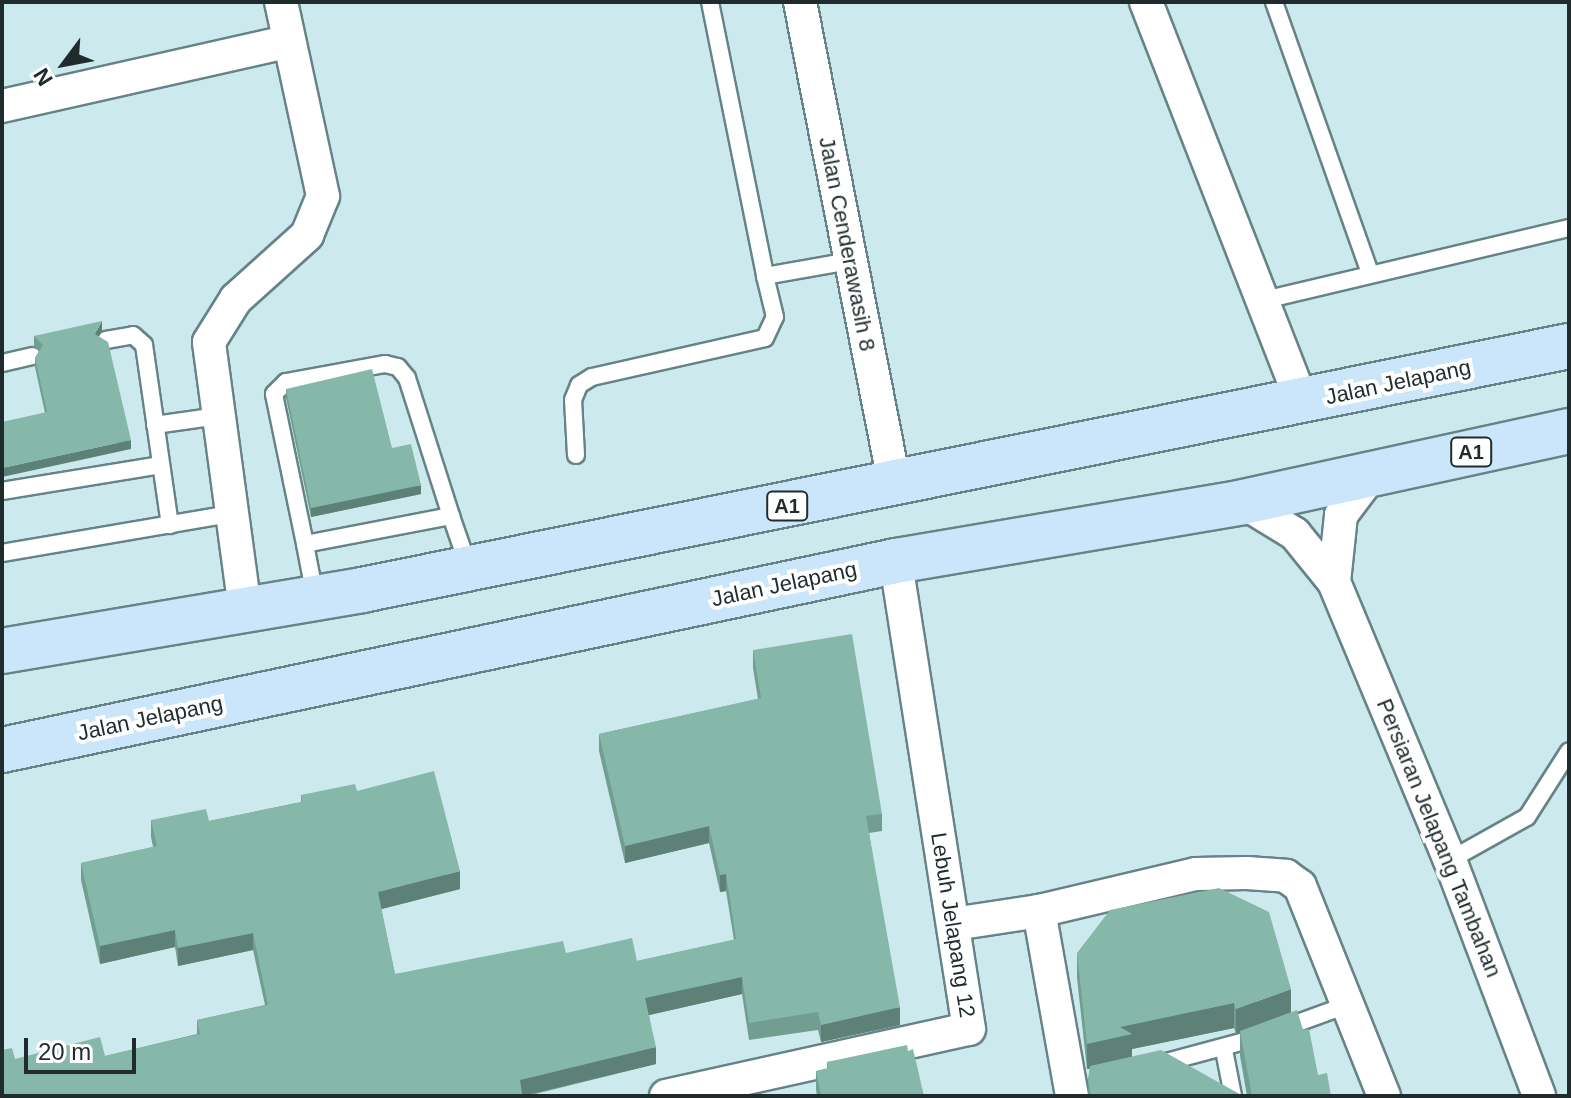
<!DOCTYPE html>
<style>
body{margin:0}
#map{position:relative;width:1571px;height:1098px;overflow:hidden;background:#cceaee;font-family:Helvetica,sans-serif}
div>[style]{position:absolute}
.roads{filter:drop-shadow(2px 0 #678387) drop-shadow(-2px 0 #678387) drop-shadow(0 2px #678387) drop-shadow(0 -2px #678387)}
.lane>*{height:16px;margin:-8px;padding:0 8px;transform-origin:8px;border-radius:8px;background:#fff}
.street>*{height:32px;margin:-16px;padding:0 16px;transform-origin:16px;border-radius:16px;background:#fff}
.primary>*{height:44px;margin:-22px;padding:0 22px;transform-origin:22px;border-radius:22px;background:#cbe6fa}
.wall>*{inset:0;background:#729e91}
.shaded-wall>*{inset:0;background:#5d8176}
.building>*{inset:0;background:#85b8a9}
span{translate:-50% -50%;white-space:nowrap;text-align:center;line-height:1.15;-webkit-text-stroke:8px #fff;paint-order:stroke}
.shield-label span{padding:2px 6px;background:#fff;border:2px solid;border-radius:6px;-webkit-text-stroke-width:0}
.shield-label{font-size:20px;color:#1f2b2c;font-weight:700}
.street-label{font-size:22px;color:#1f2b2c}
.frame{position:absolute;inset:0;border:4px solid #1f2b2c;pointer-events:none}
.north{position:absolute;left:24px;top:24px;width:80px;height:80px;-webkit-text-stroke:6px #fff;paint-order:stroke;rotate:238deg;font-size:22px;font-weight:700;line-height:32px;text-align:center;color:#1f2b2c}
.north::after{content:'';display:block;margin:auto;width:28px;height:36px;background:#1f2b2c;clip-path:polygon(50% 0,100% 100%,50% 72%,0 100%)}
.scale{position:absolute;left:24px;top:1038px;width:112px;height:36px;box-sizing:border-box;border:4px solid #1f2b2c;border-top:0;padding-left:10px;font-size:24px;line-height:28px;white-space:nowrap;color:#1f2b2c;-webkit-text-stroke:6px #fff;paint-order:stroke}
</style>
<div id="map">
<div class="roads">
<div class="lane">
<div style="left:710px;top:2px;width:279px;rotate:78.6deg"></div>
<div style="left:765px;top:276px;width:86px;rotate:-10deg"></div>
<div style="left:1274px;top:2px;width:288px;rotate:70.5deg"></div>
<div style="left:1260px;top:301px;width:318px;rotate:-13.3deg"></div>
<div style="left:106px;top:340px;width:27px;rotate:-10deg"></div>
<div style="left:133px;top:335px;width:15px;rotate:42deg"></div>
<div style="left:144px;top:345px;width:182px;rotate:81.8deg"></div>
<div style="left:2px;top:363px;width:31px;rotate:-13deg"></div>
<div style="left:155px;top:425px;width:64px;rotate:-8.1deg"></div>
<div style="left:576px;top:455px;width:55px;rotate:-93.1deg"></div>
<div style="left:573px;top:400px;width:16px;rotate:-68deg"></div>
<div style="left:579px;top:385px;width:15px;rotate:-32deg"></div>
<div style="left:592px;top:377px;width:177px;rotate:-12.7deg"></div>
<div style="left:765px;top:338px;width:23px;rotate:-65deg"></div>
<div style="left:775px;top:317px;width:42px;rotate:-103.7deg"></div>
<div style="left:2px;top:491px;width:161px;rotate:-9.3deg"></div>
<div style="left:305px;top:544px;width:153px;rotate:-101.7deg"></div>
<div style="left:274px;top:394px;width:17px;rotate:-45deg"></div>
<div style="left:286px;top:382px;width:101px;rotate:-10.3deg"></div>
<div style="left:385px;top:364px;width:13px;rotate:13deg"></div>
<div style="left:398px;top:367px;width:14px;rotate:51deg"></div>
<div style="left:407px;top:378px;width:145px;rotate:72.3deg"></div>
<div style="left:2px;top:553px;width:232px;rotate:-9.7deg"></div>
<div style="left:315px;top:596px;width:53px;rotate:-100.9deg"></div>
<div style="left:305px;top:544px;width:149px;rotate:-10.9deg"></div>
<div style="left:451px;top:516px;width:55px;rotate:70.9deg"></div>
<div style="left:1450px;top:860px;width:88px;rotate:-29.2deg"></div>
<div style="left:1527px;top:817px;width:78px;rotate:-57.5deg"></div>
<div style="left:1281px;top:1029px;width:70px;rotate:-20deg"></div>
<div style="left:1224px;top:1050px;width:47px;rotate:78.9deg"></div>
<div style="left:1159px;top:1064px;width:105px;rotate:-15deg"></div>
</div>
<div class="street">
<div style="left:800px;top:2px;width:492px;rotate:78.9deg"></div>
<div style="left:1146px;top:2px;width:429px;rotate:68.7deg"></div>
<div style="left:2px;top:106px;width:292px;rotate:-12.7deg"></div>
<div style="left:1243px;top:502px;width:61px;rotate:31.6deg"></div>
<div style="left:1295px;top:534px;width:62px;rotate:50.9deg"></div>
<div style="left:1334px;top:582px;width:301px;rotate:67.4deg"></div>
<div style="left:1450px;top:860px;width:252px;rotate:69.3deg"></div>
<div style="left:1334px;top:582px;width:67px;rotate:-84deg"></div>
<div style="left:1341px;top:515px;width:51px;rotate:-52.9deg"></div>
<div style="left:245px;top:609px;width:269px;rotate:-97.7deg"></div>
<div style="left:209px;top:342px;width:51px;rotate:-57.9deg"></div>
<div style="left:236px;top:299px;width:96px;rotate:-42deg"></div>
<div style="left:307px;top:235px;width:42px;rotate:-67.7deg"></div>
<div style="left:323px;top:196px;width:198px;rotate:-102.2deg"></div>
<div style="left:954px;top:924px;width:86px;rotate:-8.7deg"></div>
<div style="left:666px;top:1096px;width:310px;rotate:-12.5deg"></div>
<div style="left:969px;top:1029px;width:474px;rotate:-98.9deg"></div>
<div style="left:1072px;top:1096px;width:188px;rotate:-100.1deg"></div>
<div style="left:1039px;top:911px;width:161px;rotate:-13.3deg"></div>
<div style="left:1196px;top:874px;width:51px;rotate:-1.1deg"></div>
<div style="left:1247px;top:873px;width:39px;rotate:4deg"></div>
<div style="left:1286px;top:876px;width:17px;rotate:36deg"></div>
<div style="left:1300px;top:886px;width:226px;rotate:68.2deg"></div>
</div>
<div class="primary">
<div style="left:2px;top:651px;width:365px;rotate:-9.6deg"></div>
<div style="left:362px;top:590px;width:1231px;rotate:-11.43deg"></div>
<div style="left:2px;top:750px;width:914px;rotate:-11.94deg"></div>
<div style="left:896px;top:561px;width:352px;rotate:-9.6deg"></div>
<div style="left:1243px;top:502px;width:334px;rotate:-12.3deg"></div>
</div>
</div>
<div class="wall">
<div style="clip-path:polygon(102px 330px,99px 336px,131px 449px,45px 413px,35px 367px,35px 358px,39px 351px,34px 345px,34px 336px)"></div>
<div style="clip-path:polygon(286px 389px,392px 448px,421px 494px,311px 517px,286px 398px)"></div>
<div style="clip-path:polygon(753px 650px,882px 814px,882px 831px,869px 833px,900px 1025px,821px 1042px,818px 1030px,749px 1040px,742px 994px,649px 1015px,656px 1064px,527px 1096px,2px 1096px,15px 1059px,105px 1056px,197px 1034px,197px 1020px,265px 1005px,253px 950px,178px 966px,175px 947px,100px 964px,81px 880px,81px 863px,153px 847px,151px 837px,151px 820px,209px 821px,301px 802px,301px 795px,357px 791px,460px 889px,381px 909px,395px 974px,566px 953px,637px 961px,734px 940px,726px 891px,720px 892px,709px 843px,625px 863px,599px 751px,599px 734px,758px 699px,753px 668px)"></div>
<div style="clip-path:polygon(1077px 953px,1291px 1012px,1318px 1075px,1331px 1096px,1247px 1096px,1240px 1056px,1240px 1033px,1236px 1034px,1234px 1028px,1132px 1049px,1132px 1057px,1243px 1096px,1088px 1096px,1088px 1080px,1090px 1069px,1087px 1069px,1077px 978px)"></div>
<div style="clip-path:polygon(908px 1051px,924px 1096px,817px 1096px,816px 1089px,816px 1071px,827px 1069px,827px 1062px)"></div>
</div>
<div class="shaded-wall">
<div style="clip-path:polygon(102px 321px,102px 330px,95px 343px,95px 334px)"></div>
<div style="clip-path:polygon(131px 440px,131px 449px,2px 477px,2px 468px)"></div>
<div style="clip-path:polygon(421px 485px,421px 494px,311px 517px,311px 508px)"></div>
<div style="clip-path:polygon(709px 826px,709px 843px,625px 863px,625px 846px)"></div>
<div style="clip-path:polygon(460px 871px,460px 889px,378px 910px,378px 892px)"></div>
<div style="clip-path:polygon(726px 874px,726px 891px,720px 892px,720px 875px)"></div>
<div style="clip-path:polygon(175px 930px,175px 947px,100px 964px,100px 946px)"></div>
<div style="clip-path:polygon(253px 933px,253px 950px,178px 966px,178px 948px)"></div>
<div style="clip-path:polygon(742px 977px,742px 994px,645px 1016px,645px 998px)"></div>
<div style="clip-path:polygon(1291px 989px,1291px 1014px,1236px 1034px,1236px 1009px)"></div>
<div style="clip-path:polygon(1234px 1003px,1234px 1028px,1132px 1049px,1132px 1059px,1087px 1069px,1087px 1044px,1120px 1027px)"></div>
<div style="clip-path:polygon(900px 1007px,900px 1025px,821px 1042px,821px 1025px)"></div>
<div style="clip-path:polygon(656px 1047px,656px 1064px,522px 1096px,520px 1080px)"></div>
</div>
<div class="building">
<div style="clip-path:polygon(102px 321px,95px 334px,108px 342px,131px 440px,2px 468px,2px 422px,47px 412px,35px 358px,43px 345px,34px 336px)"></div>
<div style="clip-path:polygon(372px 369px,392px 448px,411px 444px,421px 485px,311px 508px,286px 389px)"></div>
<div style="clip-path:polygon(852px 634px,882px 814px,866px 816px,900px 1007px,821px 1025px,818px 1012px,749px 1023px,742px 977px,645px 998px,656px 1047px,520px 1080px,522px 1094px,511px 1096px,2px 1096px,2px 1050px,12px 1048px,15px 1059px,100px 1037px,105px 1056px,200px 1034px,197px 1020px,268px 1005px,253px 933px,178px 948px,175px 930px,100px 946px,81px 863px,157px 846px,151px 820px,206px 809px,209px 821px,302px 802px,301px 795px,355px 784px,357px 791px,434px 771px,460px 871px,378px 892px,395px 974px,563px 941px,566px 953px,632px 938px,637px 961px,736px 939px,726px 874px,720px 875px,709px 826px,625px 846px,599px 734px,761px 698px,753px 650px)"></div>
<div style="clip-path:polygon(1219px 888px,1269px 912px,1291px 989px,1236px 1009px,1234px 1003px,1120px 1027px,1132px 1034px,1087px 1044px,1077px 953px,1110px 910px)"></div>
<div style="clip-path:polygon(1297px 1010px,1303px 1030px,1309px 1029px,1318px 1075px,1327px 1073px,1331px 1096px,1252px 1096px,1240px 1031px)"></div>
<div style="clip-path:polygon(907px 1045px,908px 1051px,913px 1049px,924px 1096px,821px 1096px,816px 1071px,828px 1068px,827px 1062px)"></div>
<div style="clip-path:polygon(1161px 1050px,1243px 1096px,1091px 1096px,1088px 1080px,1090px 1066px)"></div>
</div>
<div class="shield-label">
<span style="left:1471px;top:452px">A1</span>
<span style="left:787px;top:506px">A1</span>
</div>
<div class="street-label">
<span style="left:847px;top:244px;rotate:79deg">Jalan Cenderawasih 8</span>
<span style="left:1398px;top:382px;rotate:-12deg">Jalan Jelapang</span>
<span style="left:784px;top:584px;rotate:-12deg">Jalan Jelapang</span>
<span style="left:150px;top:718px;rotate:-12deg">Jalan Jelapang</span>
<span style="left:1439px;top:838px;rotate:68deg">Persiaran Jelapang Tambahan</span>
<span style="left:953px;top:925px;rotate:81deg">Lebuh Jelapang 12</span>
</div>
<div class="frame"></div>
<div class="north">N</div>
<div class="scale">20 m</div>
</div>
